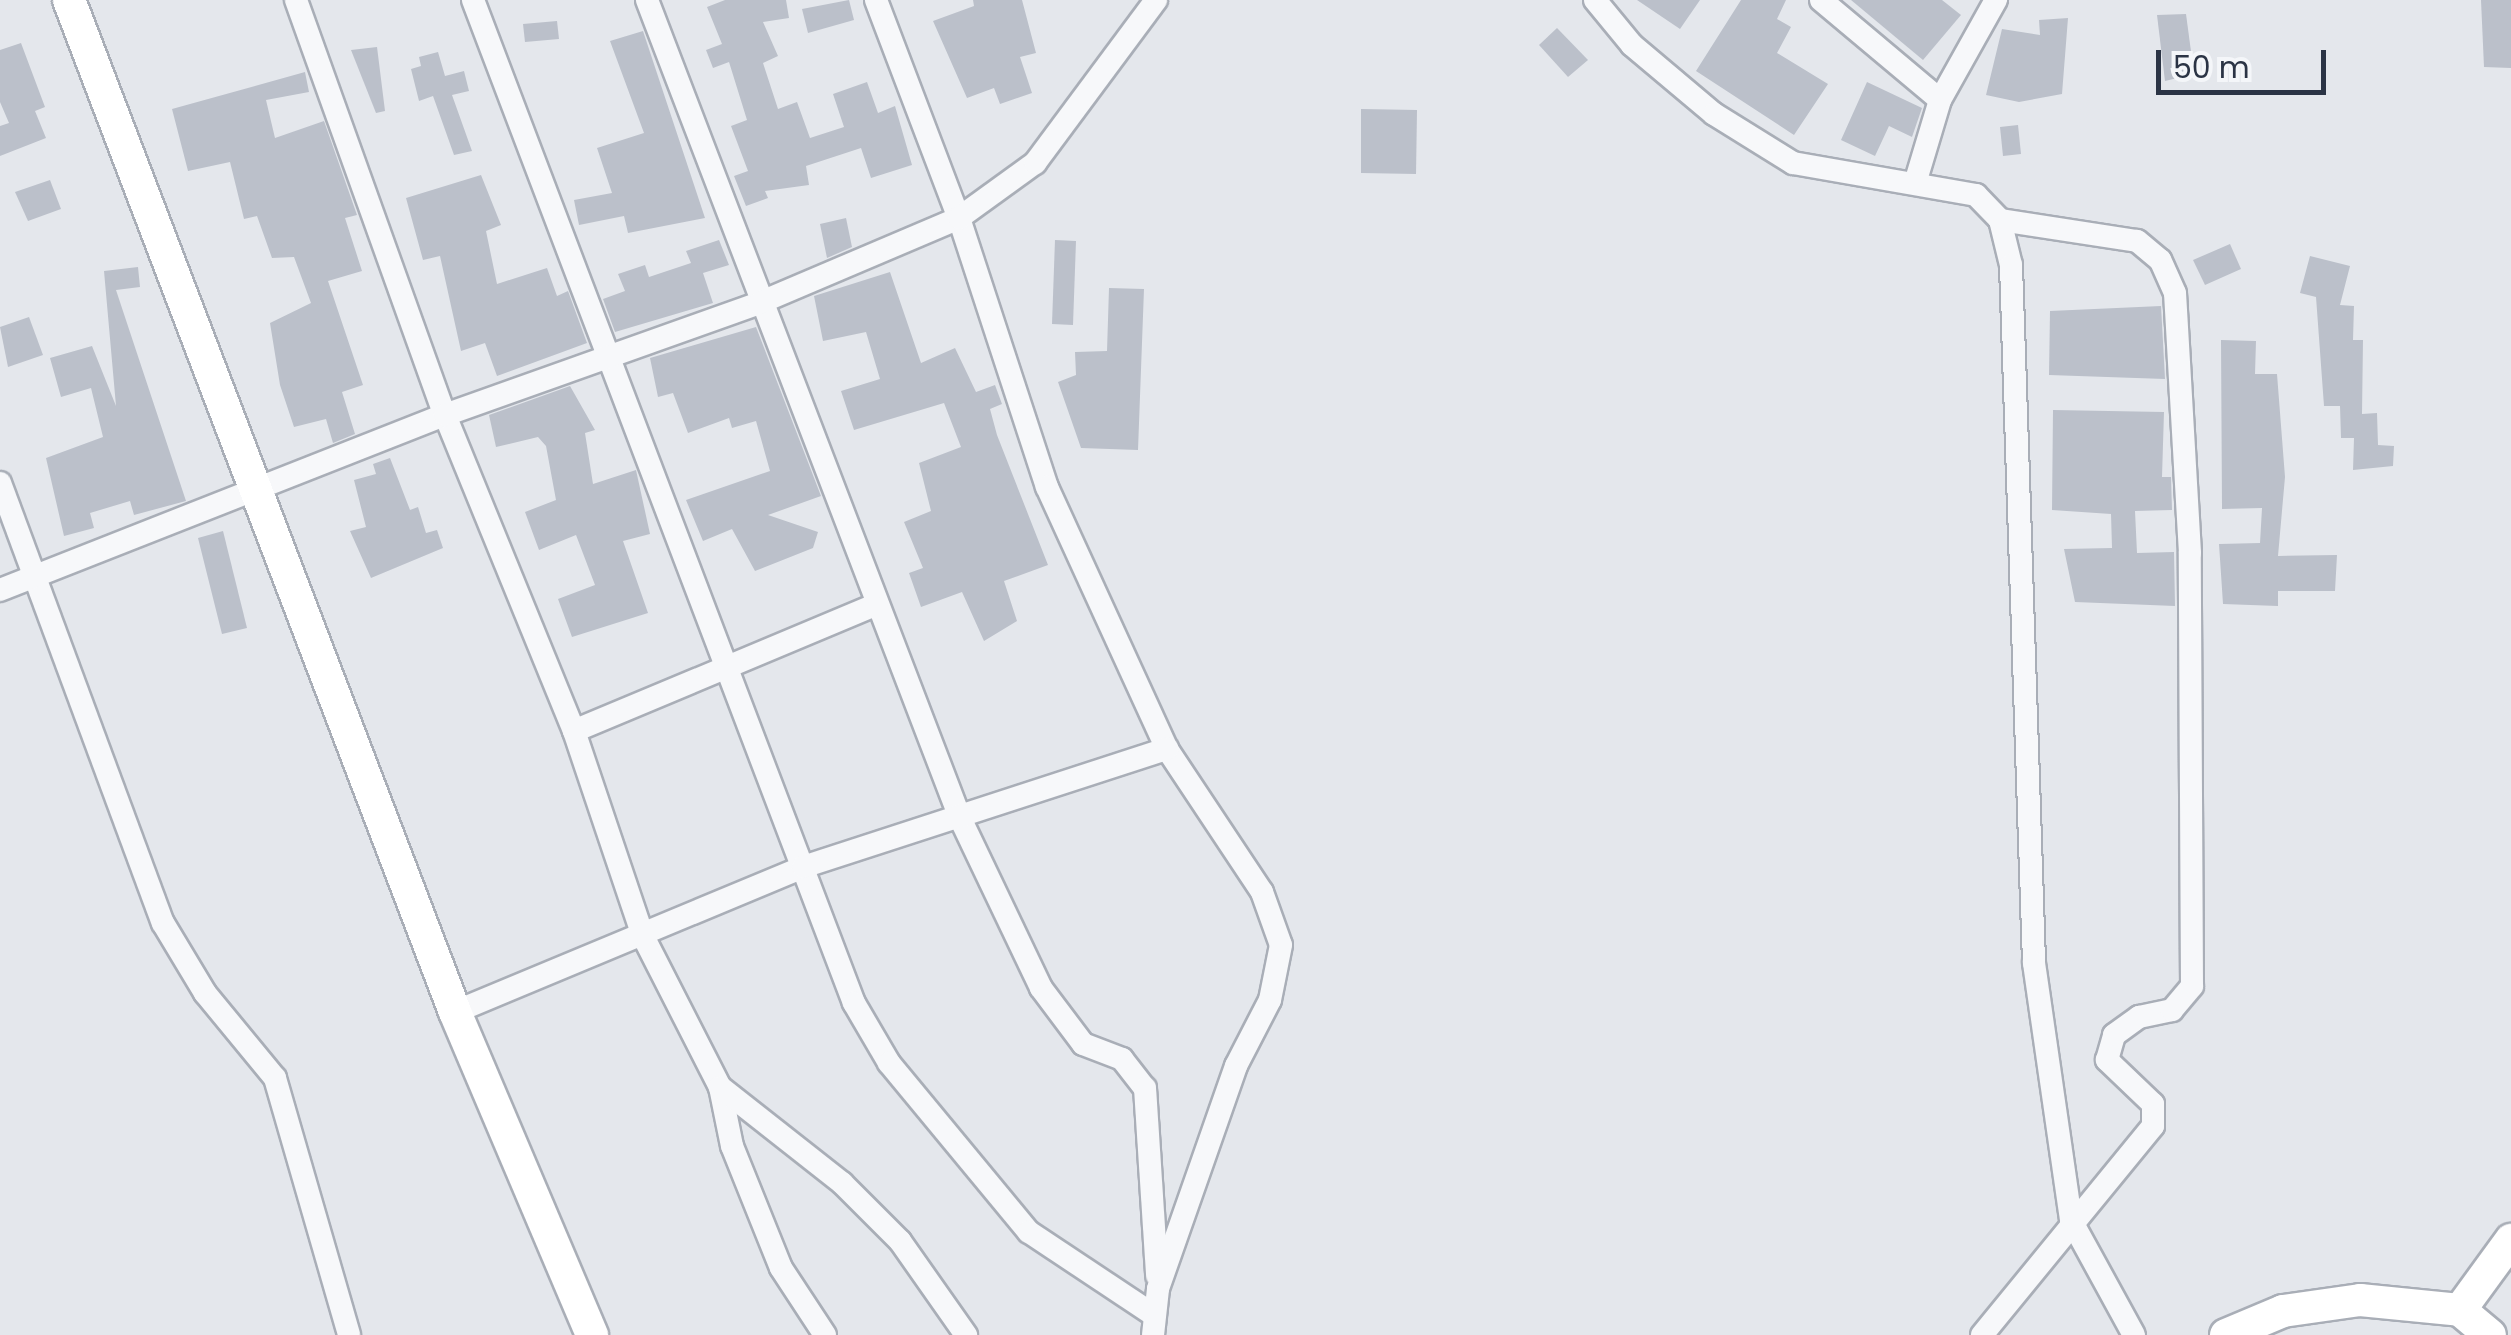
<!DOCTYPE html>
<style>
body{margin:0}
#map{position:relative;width:2511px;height:1335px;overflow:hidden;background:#e4e7ec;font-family:Poppins,sans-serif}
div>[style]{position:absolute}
.building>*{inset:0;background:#bbc0ca}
.roads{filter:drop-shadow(2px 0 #a9aeb7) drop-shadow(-2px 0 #a9aeb7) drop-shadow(0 2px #a9aeb7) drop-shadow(0 -2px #a9aeb7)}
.street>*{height:22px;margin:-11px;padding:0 11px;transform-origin:11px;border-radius:11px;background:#f7f8fa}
.secondary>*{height:32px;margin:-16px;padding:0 16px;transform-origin:16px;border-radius:16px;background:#fff}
span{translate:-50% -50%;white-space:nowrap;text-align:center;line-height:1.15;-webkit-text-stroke:10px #f4f6f9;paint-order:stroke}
.scale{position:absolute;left:2156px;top:50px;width:170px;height:45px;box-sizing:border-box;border:5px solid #2b3445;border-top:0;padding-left:12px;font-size:30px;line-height:35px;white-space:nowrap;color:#2b3445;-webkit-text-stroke:8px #f4f6f9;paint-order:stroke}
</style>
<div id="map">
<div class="building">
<div style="clip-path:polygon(725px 0,786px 0,789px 18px,763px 22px,778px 56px,763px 63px,778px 109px,797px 102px,810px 138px,844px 127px,833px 94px,867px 82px,878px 113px,895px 106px,912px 165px,871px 178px,861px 148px,806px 166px,809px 185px,765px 191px,768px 198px,746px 206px,734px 176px,748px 171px,731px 126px,747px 120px,729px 62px,713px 68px,706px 50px,722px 44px,707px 7px)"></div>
<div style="clip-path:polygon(849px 0,854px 20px,808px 33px,802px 9px)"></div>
<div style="clip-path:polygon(973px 0,1022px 0,1036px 53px,1020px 57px,1032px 93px,1000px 104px,994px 88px,967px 98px,933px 21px,974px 6px)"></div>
<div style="clip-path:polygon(1637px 0,1700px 0,1680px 29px)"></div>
<div style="clip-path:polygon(1741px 0,1786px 0,1777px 19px,1791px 27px,1777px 53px,1828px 84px,1794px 135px,1696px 71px)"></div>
<div style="clip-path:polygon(1851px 0,1942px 0,1961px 15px,1923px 60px)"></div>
<div style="clip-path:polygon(2481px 0,2511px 0,2511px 68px,2484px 67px)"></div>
<div style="clip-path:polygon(2186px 14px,2194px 74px,2165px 81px,2157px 15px)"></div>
<div style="clip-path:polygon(2068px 18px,2062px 94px,2019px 102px,1986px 95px,2002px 29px,2040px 35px,2039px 20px)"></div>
<div style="clip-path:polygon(557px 21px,559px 39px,525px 42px,523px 24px)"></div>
<div style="clip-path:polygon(1557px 28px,1588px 60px,1568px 77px,1539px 45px)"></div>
<div style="clip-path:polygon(643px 31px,705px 218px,628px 233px,624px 216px,579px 225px,574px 200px,612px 193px,597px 148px,644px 133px,610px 41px)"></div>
<div style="clip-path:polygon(21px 43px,45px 107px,35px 111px,46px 138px,0 156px,0 126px,9px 123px,0 102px,0 50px)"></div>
<div style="clip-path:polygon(377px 47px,385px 111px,376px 113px,351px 50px)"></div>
<div style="clip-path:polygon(438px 52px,445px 76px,464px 71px,469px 91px,452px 95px,472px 151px,454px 155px,433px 96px,419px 101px,411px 69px,421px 66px,419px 57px)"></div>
<div style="clip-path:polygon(305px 72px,309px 92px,266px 100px,275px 138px,324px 121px,357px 215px,345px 218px,362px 271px,328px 281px,363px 385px,342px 392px,355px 434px,333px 443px,326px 419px,294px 427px,280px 385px,270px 323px,311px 303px,294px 257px,272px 258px,257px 216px,244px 219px,230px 162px,188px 171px,172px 109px)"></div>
<div style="clip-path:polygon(1867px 82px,1922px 108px,1912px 137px,1889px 126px,1875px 156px,1841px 140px)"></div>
<div style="clip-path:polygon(1361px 109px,1417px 110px,1416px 174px,1361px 173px)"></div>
<div style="clip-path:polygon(2018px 125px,2021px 154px,2003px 156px,2000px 127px)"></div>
<div style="clip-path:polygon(481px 175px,501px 225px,486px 231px,497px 284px,547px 268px,557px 296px,568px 291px,587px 343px,497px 376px,485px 343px,461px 351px,440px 256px,423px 260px,406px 198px)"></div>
<div style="clip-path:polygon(50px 180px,61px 209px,28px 221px,15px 192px)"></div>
<div style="clip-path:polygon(846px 218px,852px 247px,827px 258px,820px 224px)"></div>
<div style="clip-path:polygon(719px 240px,729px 265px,703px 273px,713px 303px,615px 332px,603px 299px,625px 291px,618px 274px,645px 265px,649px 277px,691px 263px,686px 251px)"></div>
<div style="clip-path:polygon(1055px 240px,1076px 241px,1073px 325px,1052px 324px)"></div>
<div style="clip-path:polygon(2230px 244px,2241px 269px,2205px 285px,2193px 260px)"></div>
<div style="clip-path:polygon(2310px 256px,2350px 266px,2340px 305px,2354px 306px,2353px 340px,2363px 340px,2362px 414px,2377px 413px,2378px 445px,2394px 446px,2393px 466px,2353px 470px,2354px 438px,2341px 438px,2340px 406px,2324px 406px,2316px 297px,2300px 293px)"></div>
<div style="clip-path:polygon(138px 267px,140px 287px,116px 290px,186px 501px,134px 515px,130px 501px,90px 513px,94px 528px,64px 536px,46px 458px,103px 437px,91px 388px,61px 397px,50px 358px,92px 346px,116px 406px,104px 271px)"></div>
<div style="clip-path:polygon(890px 272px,921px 363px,955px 348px,976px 392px,995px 385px,1002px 404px,990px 409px,997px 435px,1048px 565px,1004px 581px,1017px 621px,984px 641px,962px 592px,921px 607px,909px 573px,923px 568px,904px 522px,931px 511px,919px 463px,961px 447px,944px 403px,854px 430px,841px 391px,880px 379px,866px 332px,823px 341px,814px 296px)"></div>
<div style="clip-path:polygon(1109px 288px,1144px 289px,1138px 450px,1081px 448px,1058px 382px,1076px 375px,1075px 352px,1107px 351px)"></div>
<div style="clip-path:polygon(2161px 306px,2165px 379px,2049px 375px,2050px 311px)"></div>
<div style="clip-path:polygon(29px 317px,43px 355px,8px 367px,0 327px)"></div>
<div style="clip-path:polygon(756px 327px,821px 496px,768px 515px,818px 532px,813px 548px,755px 571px,732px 529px,703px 541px,686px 500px,770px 471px,756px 421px,732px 428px,729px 418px,688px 433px,673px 393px,658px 397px,650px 358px)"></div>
<div style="clip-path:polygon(2221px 340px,2256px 341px,2255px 374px,2277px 374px,2285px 477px,2278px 556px,2337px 555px,2335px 591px,2278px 591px,2278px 606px,2223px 604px,2219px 544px,2260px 543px,2262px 508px,2222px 509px)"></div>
<div style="clip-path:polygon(570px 386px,595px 430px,585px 433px,593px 484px,636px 470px,650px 534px,623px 541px,648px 613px,572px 637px,558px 599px,595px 585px,576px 535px,539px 550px,525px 512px,556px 500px,546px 446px,538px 437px,496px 447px,489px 415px)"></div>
<div style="clip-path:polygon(2053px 410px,2164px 412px,2162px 477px,2171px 477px,2172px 510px,2135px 511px,2137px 553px,2174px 552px,2175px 606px,2075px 602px,2064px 549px,2112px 548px,2111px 514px,2052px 510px)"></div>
<div style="clip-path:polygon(390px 458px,410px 510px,418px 507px,426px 533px,437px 530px,443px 548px,371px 578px,350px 531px,366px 527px,354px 480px,376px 474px,373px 464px)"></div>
<div style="clip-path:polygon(223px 531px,247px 628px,222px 634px,198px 538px)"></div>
</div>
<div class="roads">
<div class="street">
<div style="left:296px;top:0;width:441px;rotate:70.3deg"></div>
<div style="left:445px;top:415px;width:341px;rotate:67.8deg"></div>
<div style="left:574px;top:731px;width:216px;rotate:71.4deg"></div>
<div style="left:643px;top:936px;width:169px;rotate:63deg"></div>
<div style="left:720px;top:1087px;width:60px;rotate:78.5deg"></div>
<div style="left:732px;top:1146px;width:131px;rotate:68.1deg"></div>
<div style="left:781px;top:1268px;width:80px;rotate:56.7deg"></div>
<div style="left:473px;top:0;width:1073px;rotate:69.2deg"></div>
<div style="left:854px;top:1003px;width:69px;rotate:59.7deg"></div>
<div style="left:889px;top:1063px;width:219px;rotate:50.4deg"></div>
<div style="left:1029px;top:1232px;width:150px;rotate:33.6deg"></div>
<div style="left:647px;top:0;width:876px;rotate:69.06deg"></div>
<div style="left:960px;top:818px;width:188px;rotate:64.5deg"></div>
<div style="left:1041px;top:988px;width:70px;rotate:53.1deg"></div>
<div style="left:1083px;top:1044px;width:42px;rotate:21deg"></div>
<div style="left:1122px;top:1059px;width:37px;rotate:52deg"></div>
<div style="left:1145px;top:1088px;width:188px;rotate:86.3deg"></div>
<div style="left:876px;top:0;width:233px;rotate:69.2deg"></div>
<div style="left:959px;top:218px;width:283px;rotate:71.9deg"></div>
<div style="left:1047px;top:487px;width:288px;rotate:65.4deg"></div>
<div style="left:1167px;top:749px;width:172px;rotate:56.4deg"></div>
<div style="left:1262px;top:892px;width:56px;rotate:70.3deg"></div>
<div style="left:1281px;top:945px;width:56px;rotate:101.3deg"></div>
<div style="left:1270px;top:1000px;width:74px;rotate:117.3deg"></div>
<div style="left:1236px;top:1066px;width:236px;rotate:109.3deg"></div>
<div style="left:1158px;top:1289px;width:46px;rotate:96.2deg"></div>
<div style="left:1595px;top:0;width:58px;rotate:50.6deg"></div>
<div style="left:1632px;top:45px;width:107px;rotate:40.1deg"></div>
<div style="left:1714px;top:114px;width:93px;rotate:31.8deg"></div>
<div style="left:1793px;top:163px;width:186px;rotate:9.9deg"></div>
<div style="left:1976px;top:195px;width:35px;rotate:46deg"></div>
<div style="left:2000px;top:220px;width:46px;rotate:76.3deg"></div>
<div style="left:2011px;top:265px;width:698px;rotate:88.11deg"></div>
<div style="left:2034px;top:963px;width:260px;rotate:81.8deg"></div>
<div style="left:2071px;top:1220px;width:131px;rotate:61.3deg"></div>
<div style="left:1821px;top:0;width:155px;rotate:40deg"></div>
<div style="left:1916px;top:180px;width:84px;rotate:-73.3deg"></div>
<div style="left:1940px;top:100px;width:115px;rotate:-60.8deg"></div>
<div style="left:0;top:483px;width:469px;rotate:69.7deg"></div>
<div style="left:163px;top:923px;width:82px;rotate:59deg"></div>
<div style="left:205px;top:993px;width:110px;rotate:50.5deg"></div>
<div style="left:275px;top:1078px;width:267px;rotate:73.9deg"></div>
<div style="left:0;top:590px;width:478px;rotate:-21.5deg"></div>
<div style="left:445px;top:415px;width:333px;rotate:-19.6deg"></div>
<div style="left:759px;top:303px;width:217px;rotate:-23deg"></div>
<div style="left:959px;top:218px;width:94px;rotate:-35.9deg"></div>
<div style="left:1035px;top:163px;width:203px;rotate:-53.4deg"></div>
<div style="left:574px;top:731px;width:324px;rotate:-22.7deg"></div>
<div style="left:455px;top:1012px;width:377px;rotate:-22.6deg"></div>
<div style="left:803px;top:867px;width:383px;rotate:-18deg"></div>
<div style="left:720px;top:1087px;width:155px;rotate:38.2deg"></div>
<div style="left:842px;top:1183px;width:82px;rotate:45deg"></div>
<div style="left:900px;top:1241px;width:115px;rotate:54.9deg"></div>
<div style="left:1982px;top:1335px;width:270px;rotate:-50.7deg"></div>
<div style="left:2153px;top:1126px;width:22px;rotate:-90deg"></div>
<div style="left:2153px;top:1104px;width:64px;rotate:-136.3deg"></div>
<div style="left:2107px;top:1060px;width:26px;rotate:-74deg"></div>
<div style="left:2114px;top:1035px;width:31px;rotate:-36deg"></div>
<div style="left:2139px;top:1017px;width:34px;rotate:-12deg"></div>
<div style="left:2172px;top:1010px;width:31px;rotate:-50deg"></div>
<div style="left:2192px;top:986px;width:433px;rotate:-90.3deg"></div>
<div style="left:2190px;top:553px;width:260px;rotate:-93.3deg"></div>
<div style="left:2175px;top:293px;width:36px;rotate:-114deg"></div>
<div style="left:2160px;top:260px;width:30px;rotate:-140deg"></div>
<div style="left:2137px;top:241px;width:139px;rotate:-171.3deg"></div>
</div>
<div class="secondary">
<div style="left:69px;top:0;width:1083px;rotate:69.12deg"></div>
<div style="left:455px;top:1012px;width:351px;rotate:67deg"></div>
<div style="left:2460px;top:1310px;width:87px;rotate:-53.9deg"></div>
<div style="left:2226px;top:1335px;width:62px;rotate:-22.8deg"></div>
<div style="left:2283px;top:1311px;width:78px;rotate:-8.1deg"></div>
<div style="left:2360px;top:1300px;width:100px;rotate:5.7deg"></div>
<div style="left:2460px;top:1310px;width:39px;rotate:40deg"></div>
</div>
</div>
<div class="scale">50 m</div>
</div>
